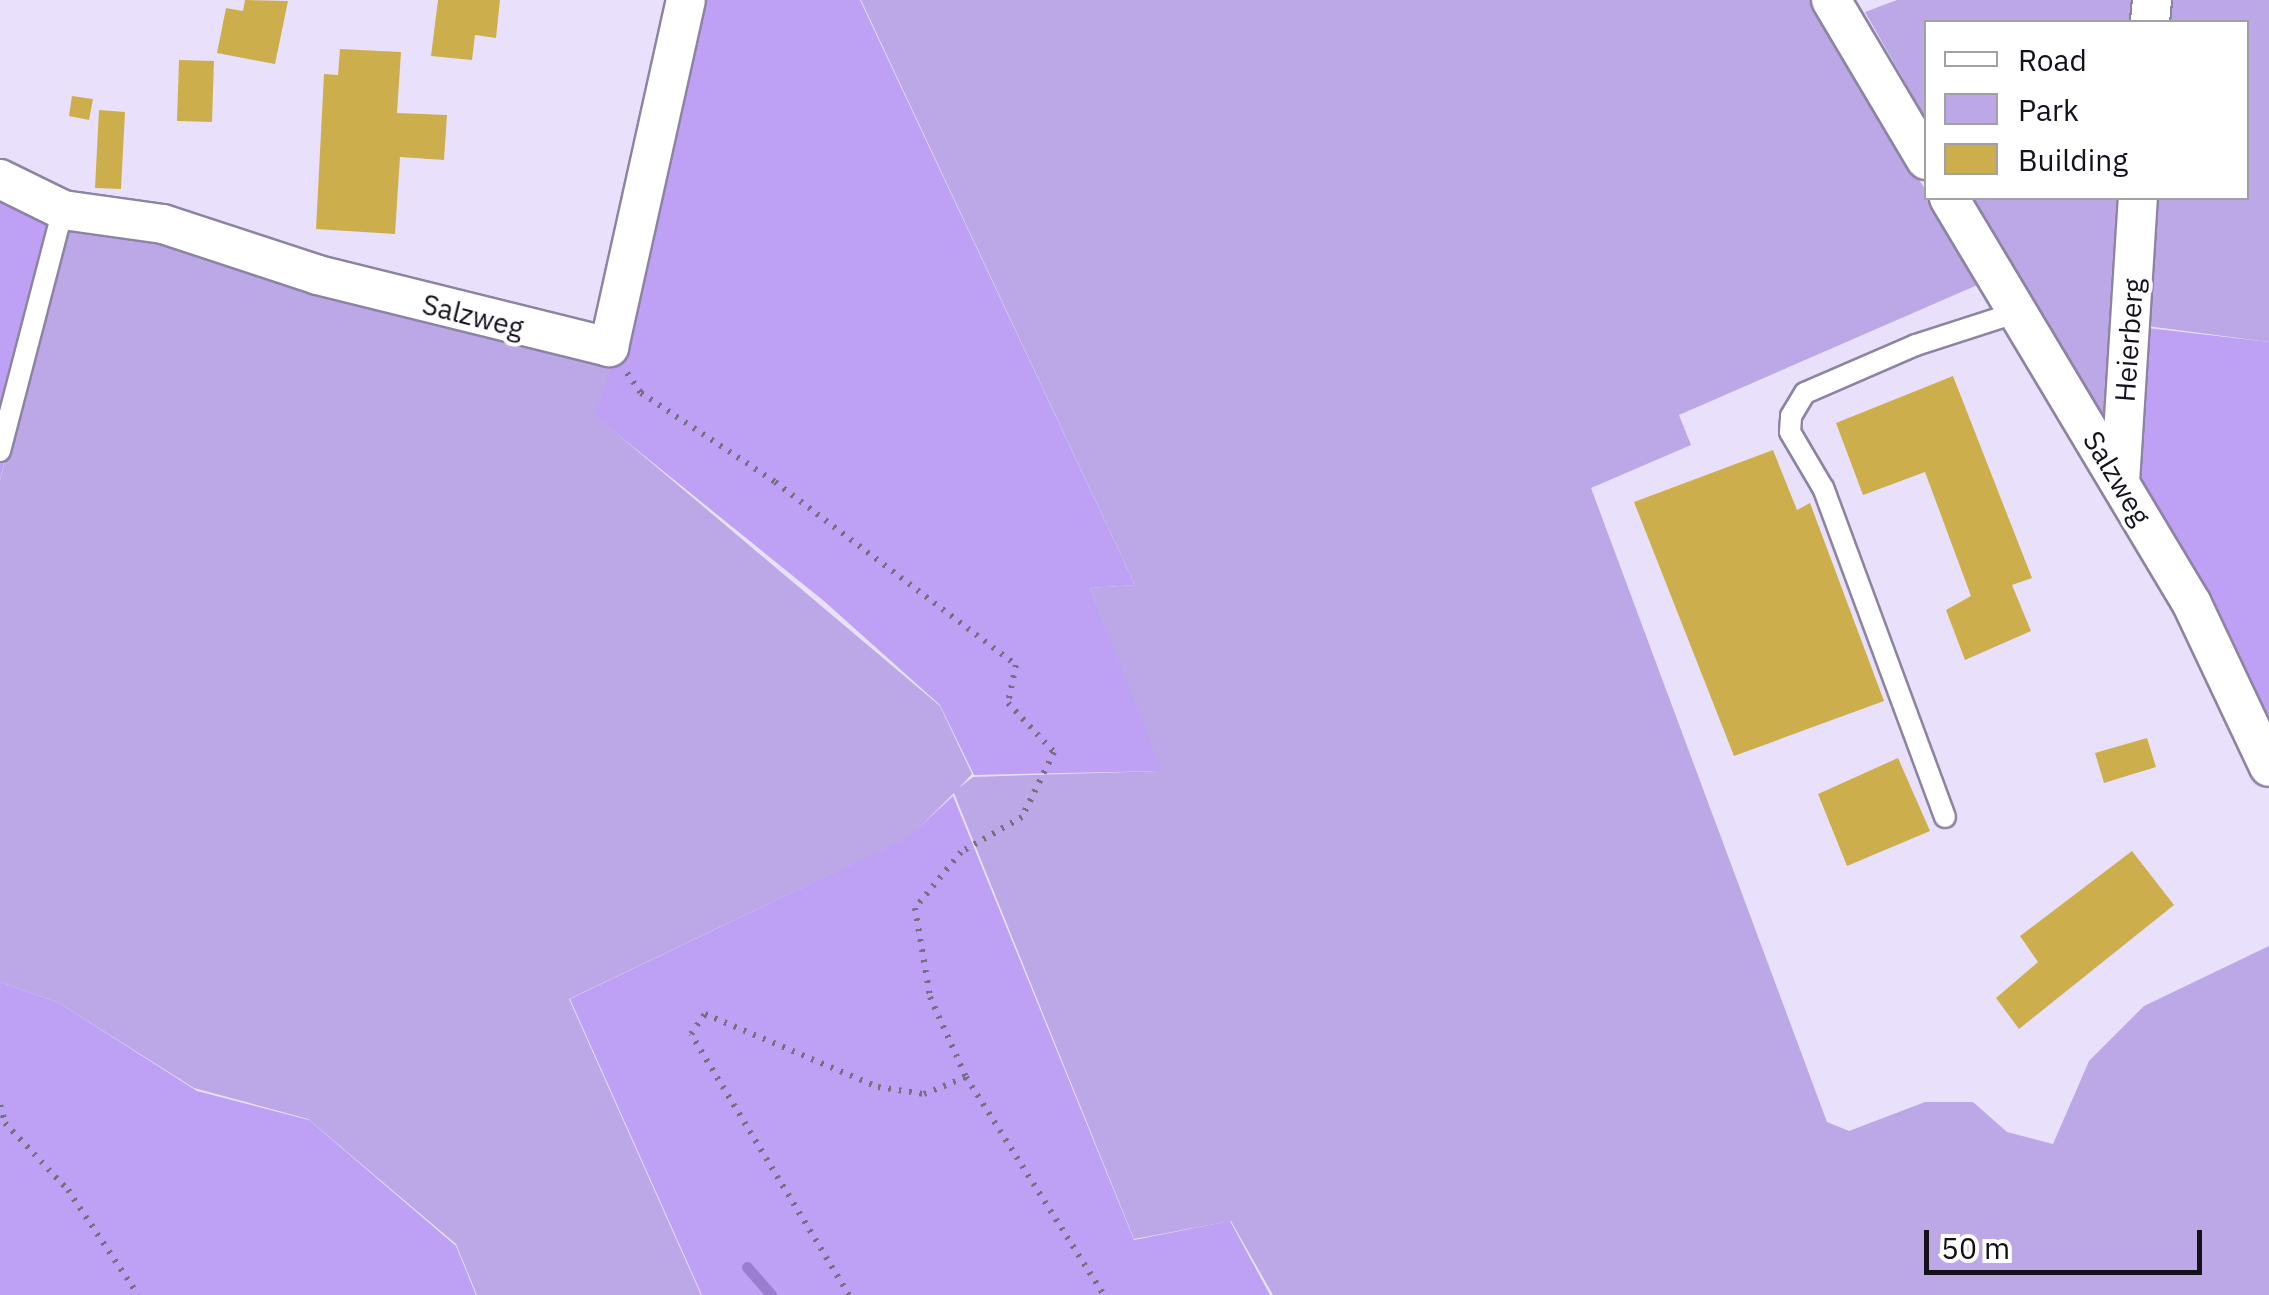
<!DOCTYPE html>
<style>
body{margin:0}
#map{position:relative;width:2269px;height:1295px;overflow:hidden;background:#e9e1fb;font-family:"IBM Plex Sans",sans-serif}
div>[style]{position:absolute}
.green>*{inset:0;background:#bca7e7}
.forest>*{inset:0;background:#bea1f5}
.stream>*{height:11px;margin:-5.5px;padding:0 5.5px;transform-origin:5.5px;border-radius:5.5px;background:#9a7dce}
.building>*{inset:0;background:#cdae4d}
.path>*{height:6px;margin-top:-3px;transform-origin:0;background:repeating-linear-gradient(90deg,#756f81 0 2.5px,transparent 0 10.5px)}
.roads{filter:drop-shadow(2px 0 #8d84a2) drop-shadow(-2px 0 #8d84a2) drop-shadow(0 2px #8d84a2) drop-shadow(0 -2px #8d84a2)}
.service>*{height:20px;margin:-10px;padding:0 10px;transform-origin:10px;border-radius:10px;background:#fff}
.minor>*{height:38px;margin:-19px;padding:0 19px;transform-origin:19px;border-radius:19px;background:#fff}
span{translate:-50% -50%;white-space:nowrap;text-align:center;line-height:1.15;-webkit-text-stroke:8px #fff;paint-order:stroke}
.street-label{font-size:28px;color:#15111c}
.legend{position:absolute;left:1924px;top:20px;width:325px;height:180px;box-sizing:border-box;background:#fff;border:2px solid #a1a0a4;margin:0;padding:12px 18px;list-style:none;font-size:30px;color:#15111c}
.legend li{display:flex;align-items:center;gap:20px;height:50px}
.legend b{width:50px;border:2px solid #a1a0a4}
.scale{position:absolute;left:1924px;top:1230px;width:278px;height:45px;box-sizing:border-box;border:5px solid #15111c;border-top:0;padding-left:12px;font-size:30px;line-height:35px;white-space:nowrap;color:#15111c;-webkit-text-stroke:8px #fff;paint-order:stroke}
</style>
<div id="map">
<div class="green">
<div style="clip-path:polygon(861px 0,1810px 0,1982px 283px,1679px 415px,1691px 445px,1591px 488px,1827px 1122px,1849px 1131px,1925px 1102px,1973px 1102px,2007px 1132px,2053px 1144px,2089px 1061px,2144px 1006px,2269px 946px,2269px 1295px,1273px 1295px,1231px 1221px,1134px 1239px,954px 793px,911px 836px,569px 999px,701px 1295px,477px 1295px,456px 1244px,308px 1119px,194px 1088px,59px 1003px,0 982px,0 480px,69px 220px,615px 356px,596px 416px,940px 706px,972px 774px,959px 788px,973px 777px,1160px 771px,1090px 588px,1135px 585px)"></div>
<div style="clip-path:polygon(1897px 0,2144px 0,2143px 22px,1926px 22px,1926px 119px,1865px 12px)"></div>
<div style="clip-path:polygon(2160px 0,2269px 0,2269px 342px,2139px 325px,2145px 198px,2246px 198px,2246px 22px,2157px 22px)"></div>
<div style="clip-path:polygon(1971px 198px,2131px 198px,2115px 437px,1978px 211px)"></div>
</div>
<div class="forest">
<div style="clip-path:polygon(694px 0,860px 0,1135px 585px,1090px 588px,1162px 771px,974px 775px,940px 705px,824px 601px,595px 416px,619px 342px)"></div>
<div style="clip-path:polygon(0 188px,69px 219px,0 479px)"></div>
<div style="clip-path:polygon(2139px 327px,2269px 342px,2269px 747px,2132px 458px)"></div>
<div style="clip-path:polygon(953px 796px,1134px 1240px,1230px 1221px,1270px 1295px,702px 1295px,570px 999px,910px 836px)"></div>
<div style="clip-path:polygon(0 982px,59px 1003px,197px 1091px,309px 1120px,456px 1246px,476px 1295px,0 1295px)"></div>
</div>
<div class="stream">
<div style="left:747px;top:1267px;width:37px;rotate:49deg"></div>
</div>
<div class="building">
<div style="clip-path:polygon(245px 0,288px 1px,275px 64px,217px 53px,226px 8px,243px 11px)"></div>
<div style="clip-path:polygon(438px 0,500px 0,496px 38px,475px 35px,472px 60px,431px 56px)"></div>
<div style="clip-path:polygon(340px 49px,401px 52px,397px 113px,447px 115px,444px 160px,400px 157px,395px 234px,316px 229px,324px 74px,338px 75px)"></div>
<div style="clip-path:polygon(179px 60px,214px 61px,212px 122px,177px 121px)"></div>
<div style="clip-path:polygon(72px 96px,93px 99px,89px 120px,69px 116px)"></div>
<div style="clip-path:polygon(99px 110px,125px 112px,121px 189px,95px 188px)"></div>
<div style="clip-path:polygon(1953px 376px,2032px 578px,2012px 585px,2031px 631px,1965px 660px,1946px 610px,1971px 596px,1925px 472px,1863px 495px,1836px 423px)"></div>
<div style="clip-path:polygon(1773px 450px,1797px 510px,1810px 503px,1884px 701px,1734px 756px,1634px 502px)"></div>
<div style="clip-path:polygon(2147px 738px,2156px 767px,2104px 783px,2095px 753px)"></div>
<div style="clip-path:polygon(1898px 758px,1930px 831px,1847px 866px,1818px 794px)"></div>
<div style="clip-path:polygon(2132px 851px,2174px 905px,2019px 1029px,1996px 998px,2038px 962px,2020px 936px)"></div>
</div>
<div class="path">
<div style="left:627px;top:373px;width:24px;rotate:55deg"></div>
<div style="left:641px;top:393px;width:161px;rotate:33.6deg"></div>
<div style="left:775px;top:482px;width:303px;rotate:37.2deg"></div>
<div style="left:1016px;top:665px;width:39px;rotate:102deg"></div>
<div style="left:1008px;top:703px;width:67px;rotate:46.8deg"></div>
<div style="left:1054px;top:752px;width:72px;rotate:116.2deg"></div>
<div style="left:1022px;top:817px;width:70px;rotate:150.2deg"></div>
<div style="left:961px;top:852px;width:72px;rotate:129.4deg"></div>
<div style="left:915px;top:908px;width:90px;rotate:80.4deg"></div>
<div style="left:930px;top:997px;width:88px;rotate:65.8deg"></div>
<div style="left:966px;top:1077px;width:258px;rotate:57.7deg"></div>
<div style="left:0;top:1105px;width:19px;rotate:74deg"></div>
<div style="left:5px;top:1123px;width:92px;rotate:46.8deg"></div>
<div style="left:68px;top:1190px;width:126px;rotate:56.3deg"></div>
<div style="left:849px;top:1295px;width:305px;rotate:-121.2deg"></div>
<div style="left:691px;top:1034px;width:24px;rotate:-55deg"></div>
<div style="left:705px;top:1014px;width:188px;rotate:22.9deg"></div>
<div style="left:878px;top:1087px;width:47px;rotate:8.7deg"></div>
<div style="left:924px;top:1094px;width:45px;rotate:-22deg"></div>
</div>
<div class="roads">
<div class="service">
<div style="left:0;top:451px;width:249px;rotate:-75.4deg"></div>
<div style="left:1945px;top:817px;width:351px;rotate:-110.3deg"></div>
<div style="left:1823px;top:488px;width:65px;rotate:-120.5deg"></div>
<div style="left:1790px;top:432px;width:16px;rotate:-86deg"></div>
<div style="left:1791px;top:416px;width:27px;rotate:-59deg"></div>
<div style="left:1805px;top:393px;width:121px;rotate:-23.4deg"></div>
<div style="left:1916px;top:345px;width:107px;rotate:-17.9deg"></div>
</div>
<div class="minor">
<div style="left:1831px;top:0;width:186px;rotate:59.3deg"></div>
<div style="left:2150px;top:22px;width:22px;rotate:-85deg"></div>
<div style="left:0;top:179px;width:70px;rotate:26.2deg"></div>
<div style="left:63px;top:210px;width:101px;rotate:8deg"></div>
<div style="left:163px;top:224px;width:163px;rotate:18.2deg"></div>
<div style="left:318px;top:275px;width:300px;rotate:13.9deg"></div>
<div style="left:609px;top:347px;width:355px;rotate:-77.5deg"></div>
<div style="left:1949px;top:198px;width:473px;rotate:59.1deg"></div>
<div style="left:2192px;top:604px;width:180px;rotate:64.7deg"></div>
<div style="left:2120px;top:482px;width:285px;rotate:-86.4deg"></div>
</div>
</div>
<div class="street-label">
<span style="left:473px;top:316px;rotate:14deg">Salzweg</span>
<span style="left:2129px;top:340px;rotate:-86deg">Heierberg</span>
<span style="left:2117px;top:478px;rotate:59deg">Salzweg</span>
</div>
<ul class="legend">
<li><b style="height:12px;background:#fff"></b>Road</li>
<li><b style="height:28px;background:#bca7e7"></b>Park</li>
<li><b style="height:28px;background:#cdae4d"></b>Building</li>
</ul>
<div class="scale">50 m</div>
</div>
